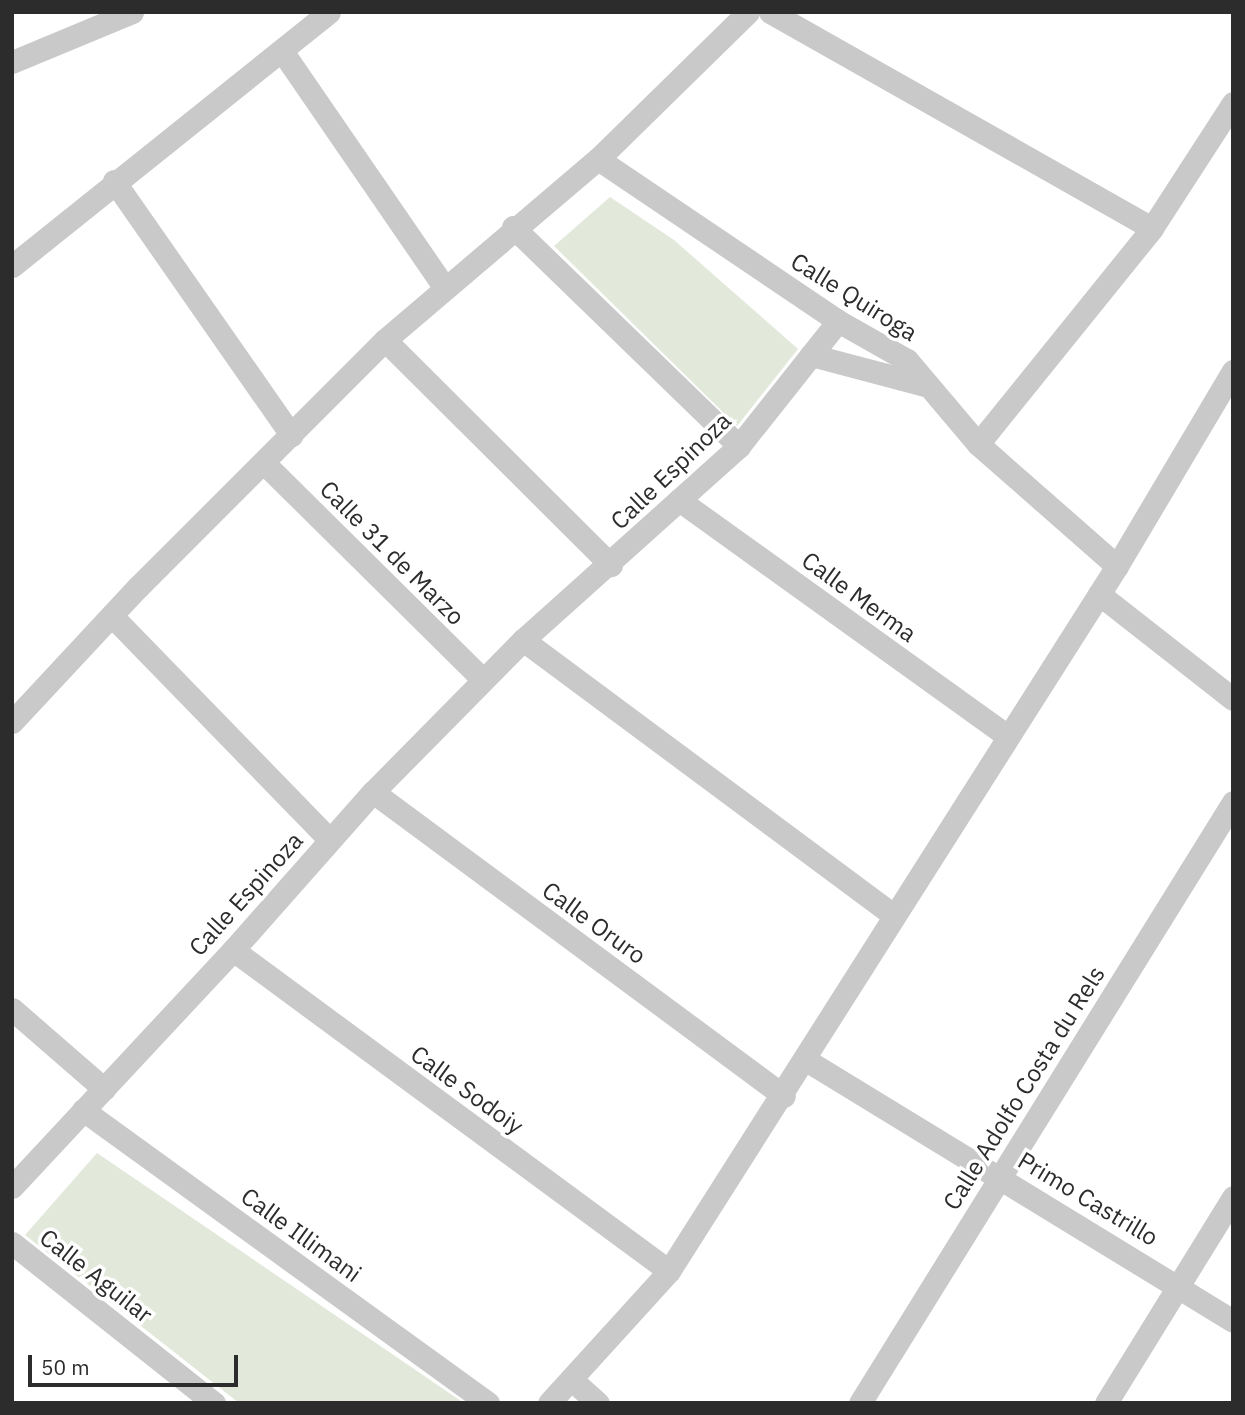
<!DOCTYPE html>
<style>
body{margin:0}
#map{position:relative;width:1245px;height:1415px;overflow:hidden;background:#fff;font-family:"IBM Plex Sans",sans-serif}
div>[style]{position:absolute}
.green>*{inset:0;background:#e2e9db}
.minor>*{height:23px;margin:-11.5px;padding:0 11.5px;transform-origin:11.5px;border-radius:11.5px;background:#c9c9c9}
span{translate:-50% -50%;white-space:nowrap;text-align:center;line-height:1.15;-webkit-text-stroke:7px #fff;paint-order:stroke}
.street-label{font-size:24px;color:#2c2c2c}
.frame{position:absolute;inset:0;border:14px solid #2c2c2c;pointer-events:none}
.scale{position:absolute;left:28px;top:1355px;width:210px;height:32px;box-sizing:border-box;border:4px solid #2c2c2c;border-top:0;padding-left:9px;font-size:21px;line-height:24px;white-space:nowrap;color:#2c2c2c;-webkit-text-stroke:5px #fff;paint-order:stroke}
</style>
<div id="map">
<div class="green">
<div style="clip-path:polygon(610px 197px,674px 240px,798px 349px,737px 426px,554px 246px)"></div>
<div style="clip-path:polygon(97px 1153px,464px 1403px,239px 1403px,25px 1235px)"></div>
</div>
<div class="minor">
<div style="left:770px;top:12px;width:439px;rotate:29.5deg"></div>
<div style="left:282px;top:51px;width:286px;rotate:55.5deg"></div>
<div style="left:12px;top:62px;width:130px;rotate:-22.6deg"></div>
<div style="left:598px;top:159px;width:290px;rotate:34deg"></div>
<div style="left:838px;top:321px;width:79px;rotate:29.5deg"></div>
<div style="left:907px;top:360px;width:110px;rotate:49.8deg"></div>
<div style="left:978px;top:444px;width:185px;rotate:41.3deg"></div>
<div style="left:114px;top:181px;width:310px;rotate:55.1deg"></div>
<div style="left:513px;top:227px;width:315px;rotate:44.1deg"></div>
<div style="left:12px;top:266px;width:406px;rotate:-38.7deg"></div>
<div style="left:385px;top:340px;width:319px;rotate:44.9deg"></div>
<div style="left:811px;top:355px;width:121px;rotate:14.8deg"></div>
<div style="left:978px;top:444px;width:277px;rotate:-51.1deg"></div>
<div style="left:1152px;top:228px;width:149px;rotate:-57.1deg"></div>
<div style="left:264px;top:463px;width:308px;rotate:44.7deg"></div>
<div style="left:679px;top:500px;width:405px;rotate:35.7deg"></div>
<div style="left:1099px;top:594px;width:170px;rotate:38.1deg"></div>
<div style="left:113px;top:617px;width:311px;rotate:45.8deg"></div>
<div style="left:523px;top:640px;width:462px;rotate:36.6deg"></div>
<div style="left:12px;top:722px;width:185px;rotate:-47deg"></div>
<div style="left:138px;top:587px;width:349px;rotate:-45deg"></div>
<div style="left:385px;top:340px;width:280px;rotate:-40.4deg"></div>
<div style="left:598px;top:159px;width:210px;rotate:-44.4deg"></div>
<div style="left:373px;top:792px;width:511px;rotate:36.49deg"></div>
<div style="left:233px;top:950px;width:541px;rotate:36.36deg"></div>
<div style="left:12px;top:1009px;width:122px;rotate:41deg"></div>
<div style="left:806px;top:1060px;width:500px;rotate:31.43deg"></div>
<div style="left:83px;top:1110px;width:500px;rotate:35.9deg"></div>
<div style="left:12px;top:1187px;width:324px;rotate:-47deg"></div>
<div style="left:233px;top:950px;width:211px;rotate:-48.5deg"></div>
<div style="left:373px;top:792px;width:214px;rotate:-45.4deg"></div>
<div style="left:523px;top:640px;width:290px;rotate:-41.9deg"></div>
<div style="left:739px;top:446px;width:159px;rotate:-51.6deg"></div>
<div style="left:12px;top:1243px;width:258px;rotate:38.4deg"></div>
<div style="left:571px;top:1379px;width:36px;rotate:42deg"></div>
<div style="left:549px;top:1403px;width:178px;rotate:-47.7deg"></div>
<div style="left:669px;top:1271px;width:835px;rotate:-57.57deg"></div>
<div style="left:1117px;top:566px;width:227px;rotate:-59.3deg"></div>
<div style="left:860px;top:1403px;width:707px;rotate:-58.17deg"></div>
<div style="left:1106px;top:1403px;width:242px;rotate:-58.3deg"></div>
</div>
<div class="street-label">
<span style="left:854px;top:297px;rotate:32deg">Calle Quiroga</span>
<span style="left:671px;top:471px;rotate:-44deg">Calle Espinoza</span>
<span style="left:392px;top:553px;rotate:45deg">Calle 31 de Marzo</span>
<span style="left:859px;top:597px;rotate:36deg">Calle Merma</span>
<span style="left:246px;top:894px;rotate:-48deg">Calle Espinoza</span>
<span style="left:594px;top:923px;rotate:36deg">Calle Oruro</span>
<span style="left:1024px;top:1088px;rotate:-58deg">Calle Adolfo Costa du Rels</span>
<span style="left:467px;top:1090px;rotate:36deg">Calle Sodoiy</span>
<span style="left:1088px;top:1199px;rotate:31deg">Primo Castrillo</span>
<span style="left:301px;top:1235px;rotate:36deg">Calle Illimani</span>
<span style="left:96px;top:1276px;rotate:38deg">Calle Aguilar</span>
</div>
<div class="frame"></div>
<div class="scale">50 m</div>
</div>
